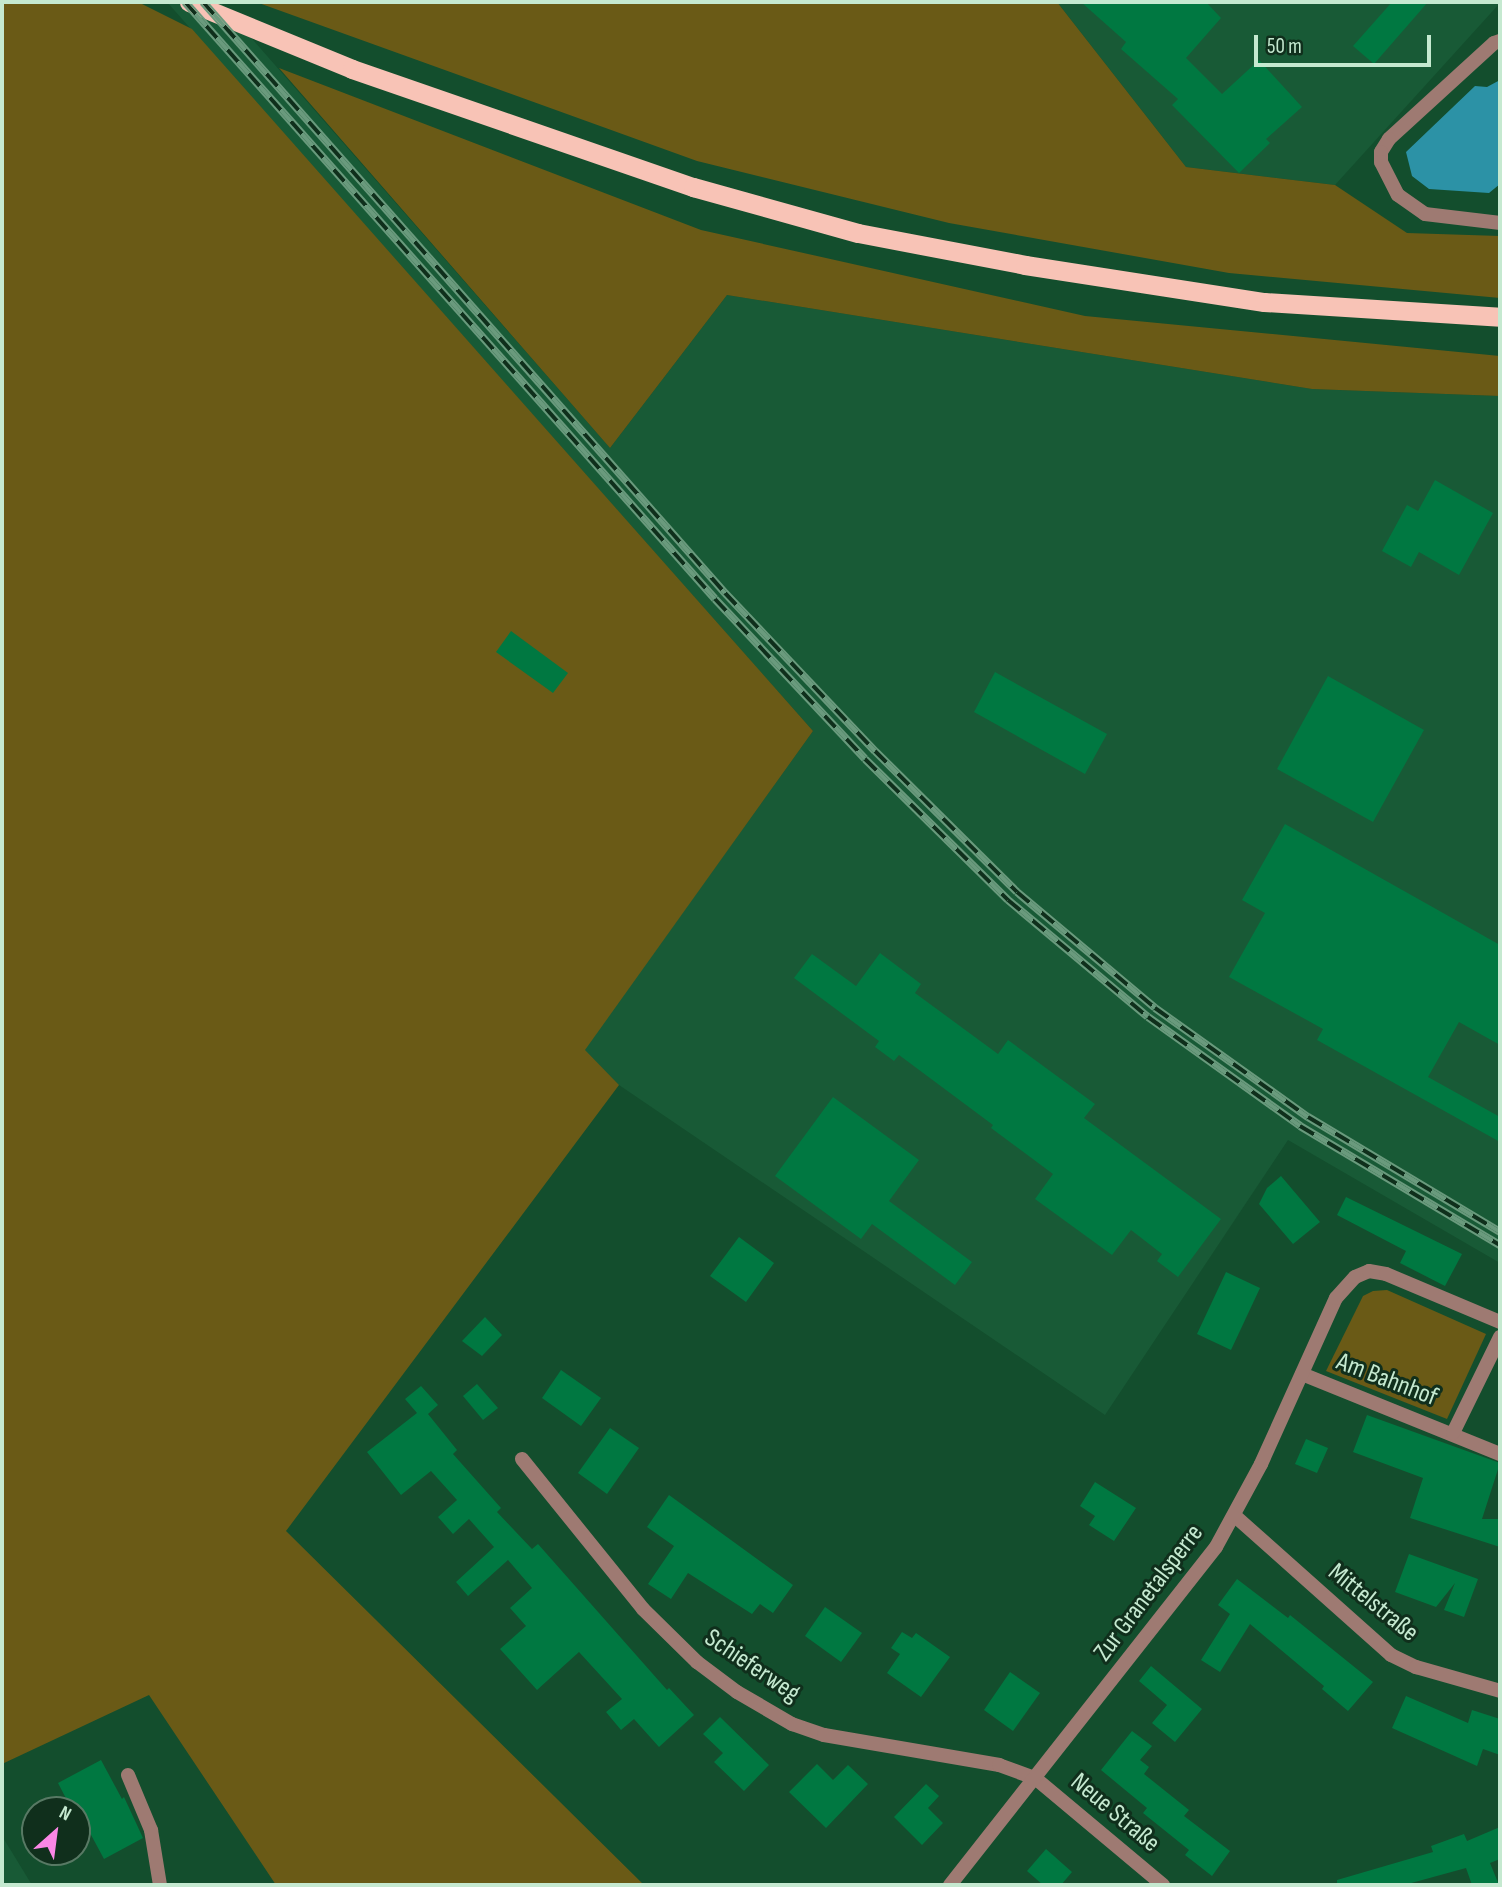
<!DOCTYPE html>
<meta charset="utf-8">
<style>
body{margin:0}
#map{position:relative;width:1502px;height:1887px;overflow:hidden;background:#134e2d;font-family:"Sofia Sans Condensed",sans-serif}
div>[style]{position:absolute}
.built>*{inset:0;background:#185a36}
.green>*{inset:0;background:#6a5a16}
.water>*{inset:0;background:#2c92a6}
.building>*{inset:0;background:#007841}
.service>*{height:14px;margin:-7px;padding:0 7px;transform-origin:7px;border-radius:7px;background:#9e7a72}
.minor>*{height:14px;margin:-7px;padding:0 7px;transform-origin:7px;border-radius:7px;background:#9e7a72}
.trunk>*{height:19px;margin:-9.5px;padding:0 9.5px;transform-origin:9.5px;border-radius:9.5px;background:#f8c3b6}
.rail>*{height:8px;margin-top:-4px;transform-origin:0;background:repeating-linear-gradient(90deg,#102f1c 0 16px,#6a9a7d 0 32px);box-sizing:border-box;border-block:2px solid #6a9a7d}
span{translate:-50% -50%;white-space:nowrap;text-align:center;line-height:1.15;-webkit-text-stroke:6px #102f1c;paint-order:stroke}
.street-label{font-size:26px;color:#c5e9d0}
.frame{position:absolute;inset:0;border:4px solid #c5e9d0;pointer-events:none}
.north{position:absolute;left:21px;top:1796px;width:70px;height:70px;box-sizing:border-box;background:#102f1c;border:2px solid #587964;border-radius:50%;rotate:28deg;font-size:19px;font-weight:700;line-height:28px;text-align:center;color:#c5e9d0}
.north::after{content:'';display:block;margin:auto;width:24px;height:32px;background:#fb87e6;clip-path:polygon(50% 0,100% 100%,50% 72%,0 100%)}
.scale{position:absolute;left:1254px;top:35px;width:177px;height:32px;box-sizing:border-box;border:4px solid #c5e9d0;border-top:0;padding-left:9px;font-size:21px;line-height:24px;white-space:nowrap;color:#c5e9d0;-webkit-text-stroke:5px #102f1c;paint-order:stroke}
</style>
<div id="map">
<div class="built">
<div style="clip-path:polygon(167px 2px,220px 2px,610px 448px,727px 295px,1312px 389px,1500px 396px,1500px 1263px,1288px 1140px,1105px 1415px,619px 1085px,584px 1050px,813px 731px)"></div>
<div style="clip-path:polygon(1057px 2px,1500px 2px,1500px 3px,1335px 185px,1186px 167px)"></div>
<div style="clip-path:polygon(2px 1836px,32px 1885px,2px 1885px)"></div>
</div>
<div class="green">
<div style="clip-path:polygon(2px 2px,138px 2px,192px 29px,813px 731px,585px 1050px,619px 1085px,286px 1531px,644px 1885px,276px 1885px,149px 1695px,2px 1764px)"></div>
<div style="clip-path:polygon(256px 2px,1057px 2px,1186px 167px,1335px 185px,1407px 233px,1500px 236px,1500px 298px,1229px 273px,949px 223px,697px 161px)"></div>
<div style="clip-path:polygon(279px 68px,701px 230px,1085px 316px,1500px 356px,1500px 396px,1312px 389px,727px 295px,610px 448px)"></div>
<div style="clip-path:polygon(1387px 1290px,1486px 1334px,1447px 1419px,1326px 1371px,1363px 1296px,1373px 1291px)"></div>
</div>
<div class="water">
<div style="clip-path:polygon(1500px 80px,1500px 184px,1489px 193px,1429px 189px,1412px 176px,1406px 152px,1475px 86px,1487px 87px)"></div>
</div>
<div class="building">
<div style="clip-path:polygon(1081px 2px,1206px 2px,1221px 18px,1186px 58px,1222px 94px,1259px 60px,1302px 107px,1266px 139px,1270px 143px,1239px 173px,1172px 105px,1178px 99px,1121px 49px,1126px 42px)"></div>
<div style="clip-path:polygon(1392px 2px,1428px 2px,1374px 64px,1353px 46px)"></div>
<div style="clip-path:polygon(1435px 480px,1493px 513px,1459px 575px,1419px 552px,1411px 567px,1382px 551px,1407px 505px,1418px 511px)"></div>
<div style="clip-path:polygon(511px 631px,568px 673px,553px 693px,496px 652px)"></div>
<div style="clip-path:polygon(995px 672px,1107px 734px,1085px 774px,974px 712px)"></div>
<div style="clip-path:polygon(1328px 676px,1424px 730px,1373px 822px,1277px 769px)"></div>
<div style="clip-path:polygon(1285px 824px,1500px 945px,1500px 1045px,1459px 1022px,1428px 1077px,1500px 1117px,1500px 1142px,1317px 1040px,1323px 1029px,1229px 977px,1265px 913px,1242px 900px)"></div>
<div style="clip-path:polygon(880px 953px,921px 984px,915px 993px,998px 1054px,1008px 1040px,1095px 1104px,1084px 1118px,1221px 1219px,1178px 1277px,1157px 1261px,1162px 1254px,1131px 1230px,1112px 1255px,1035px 1199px,1053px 1174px,991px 1128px,993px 1125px,899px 1055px,894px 1061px,875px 1047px,879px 1041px,794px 978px,812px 954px,856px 986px)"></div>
<div style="clip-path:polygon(833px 1097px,919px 1160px,889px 1201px,972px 1262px,955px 1285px,872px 1224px,861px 1239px,775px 1176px)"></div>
<div style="clip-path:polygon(1281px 1176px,1320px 1222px,1293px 1244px,1259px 1204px,1267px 1188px)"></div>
<div style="clip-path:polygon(1346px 1197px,1462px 1254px,1445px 1286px,1400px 1263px,1406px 1251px,1337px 1215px)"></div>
<div style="clip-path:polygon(739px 1237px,774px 1263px,746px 1302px,710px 1276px)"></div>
<div style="clip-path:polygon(1226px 1272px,1260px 1288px,1231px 1350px,1197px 1334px)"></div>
<div style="clip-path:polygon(485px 1317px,502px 1335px,482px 1356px,462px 1341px)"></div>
<div style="clip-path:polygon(561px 1370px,601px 1398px,581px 1426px,542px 1398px)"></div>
<div style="clip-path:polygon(477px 1384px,498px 1408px,483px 1420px,463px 1396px)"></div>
<div style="clip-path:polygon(421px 1386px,438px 1405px,428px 1414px,457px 1450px,453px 1454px,501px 1508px,497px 1512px,532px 1549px,538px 1544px,667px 1690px,669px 1688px,694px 1715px,659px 1747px,634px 1719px,621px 1730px,606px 1712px,622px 1699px,579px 1652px,537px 1690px,500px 1649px,526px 1626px,510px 1608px,532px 1588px,508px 1560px,468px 1596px,456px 1582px,494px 1547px,469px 1519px,453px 1534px,438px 1517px,457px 1500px,431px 1471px,401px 1495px,367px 1452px,417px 1413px,405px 1399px)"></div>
<div style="clip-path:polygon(1367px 1415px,1500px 1463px,1482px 1519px,1500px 1519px,1500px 1547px,1410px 1518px,1423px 1478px,1353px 1452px)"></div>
<div style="clip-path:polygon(610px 1428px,639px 1448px,607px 1494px,578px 1473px)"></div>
<div style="clip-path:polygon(1306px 1439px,1328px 1448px,1317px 1473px,1295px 1464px)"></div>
<div style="clip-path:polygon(1095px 1482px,1136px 1508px,1114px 1541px,1089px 1525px,1095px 1516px,1080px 1506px)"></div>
<div style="clip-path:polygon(669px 1495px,793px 1585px,773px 1613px,760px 1604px,752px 1614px,688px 1573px,671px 1599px,648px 1584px,674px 1546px,647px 1527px)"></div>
<div style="clip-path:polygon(1409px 1554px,1478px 1579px,1464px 1617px,1444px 1610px,1455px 1583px,1436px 1607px,1395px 1592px)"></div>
<div style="clip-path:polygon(1237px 1579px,1288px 1618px,1290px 1615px,1373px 1682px,1348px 1711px,1322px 1689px,1324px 1686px,1250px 1624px,1220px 1672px,1201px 1660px,1230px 1614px,1218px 1605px)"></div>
<div style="clip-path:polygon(825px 1607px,862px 1633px,841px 1662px,805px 1636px)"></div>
<div style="clip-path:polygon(902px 1632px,912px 1638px,916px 1633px,950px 1657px,921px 1697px,887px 1673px,900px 1654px,891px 1648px)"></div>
<div style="clip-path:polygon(1151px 1666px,1202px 1709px,1175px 1742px,1152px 1723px,1167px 1705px,1139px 1681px)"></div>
<div style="clip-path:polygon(1010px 1672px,1040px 1693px,1013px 1731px,984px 1710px)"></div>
<div style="clip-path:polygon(1406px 1696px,1468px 1723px,1472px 1710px,1500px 1719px,1500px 1755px,1483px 1749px,1477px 1766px,1392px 1728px)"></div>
<div style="clip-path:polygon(720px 1717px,769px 1765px,744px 1791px,714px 1762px,723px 1753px,703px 1734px)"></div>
<div style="clip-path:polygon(1132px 1731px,1152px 1746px,1140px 1760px,1149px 1767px,1144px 1774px,1189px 1810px,1184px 1816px,1230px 1851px,1212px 1876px,1185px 1855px,1189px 1850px,1143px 1813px,1147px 1808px,1101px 1770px)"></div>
<div style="clip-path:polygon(101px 1760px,122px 1799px,124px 1797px,143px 1838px,104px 1859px,83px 1820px,79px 1822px,77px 1818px,77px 1810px,72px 1810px,58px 1783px)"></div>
<div style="clip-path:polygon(817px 1764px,833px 1780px,848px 1765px,868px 1784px,826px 1828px,789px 1792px)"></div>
<div style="clip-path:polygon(926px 1784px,939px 1796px,928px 1808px,943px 1823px,922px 1845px,894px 1817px)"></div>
<div style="clip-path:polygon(1500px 1827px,1500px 1859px,1490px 1863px,1499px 1885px,1472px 1885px,1466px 1868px,1404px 1885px,1337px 1885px,1337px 1880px,1433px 1852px,1431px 1846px,1464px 1834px,1467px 1841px)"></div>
<div style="clip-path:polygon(1046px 1849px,1072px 1872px,1061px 1885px,1043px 1885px,1027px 1871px)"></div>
</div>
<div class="service">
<div style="left:1500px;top:41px;width:6px;rotate:162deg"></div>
<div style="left:1494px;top:43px;width:142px;rotate:137.6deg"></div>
<div style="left:1389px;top:139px;width:15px;rotate:122deg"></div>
<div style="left:1381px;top:152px;width:10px;rotate:90deg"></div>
<div style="left:1381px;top:162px;width:37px;rotate:63deg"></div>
<div style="left:1398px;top:195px;width:33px;rotate:35deg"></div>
<div style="left:1425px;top:214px;width:76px;rotate:6.8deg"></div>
<div style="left:128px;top:1775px;width:60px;rotate:67.3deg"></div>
<div style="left:151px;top:1830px;width:56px;rotate:80.7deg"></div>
</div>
<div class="minor">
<div style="left:1302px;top:1374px;width:214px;rotate:22deg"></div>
<div style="left:1453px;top:1433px;width:107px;rotate:-63.9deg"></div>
<div style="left:522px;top:1459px;width:193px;rotate:51.1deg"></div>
<div style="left:643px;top:1609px;width:76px;rotate:44.5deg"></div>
<div style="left:697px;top:1662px;width:50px;rotate:36.9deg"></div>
<div style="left:737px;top:1692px;width:64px;rotate:30.2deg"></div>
<div style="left:792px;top:1724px;width:34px;rotate:19deg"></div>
<div style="left:824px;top:1735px;width:178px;rotate:9.7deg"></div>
<div style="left:999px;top:1765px;width:38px;rotate:20deg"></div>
<div style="left:1035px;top:1778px;width:167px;rotate:39.9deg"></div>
<div style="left:1235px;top:1516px;width:209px;rotate:41.7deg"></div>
<div style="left:1391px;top:1655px;width:28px;rotate:26deg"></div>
<div style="left:1416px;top:1667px;width:87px;rotate:15.9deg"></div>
<div style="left:950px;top:1885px;width:430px;rotate:-51.8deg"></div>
<div style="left:1216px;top:1547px;width:94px;rotate:-61.5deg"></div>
<div style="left:1261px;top:1464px;width:182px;rotate:-65.7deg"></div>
<div style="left:1336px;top:1298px;width:28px;rotate:-48deg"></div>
<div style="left:1355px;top:1277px;width:15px;rotate:-23deg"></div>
<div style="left:1369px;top:1271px;width:17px;rotate:10deg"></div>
<div style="left:1386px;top:1274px;width:124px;rotate:22.8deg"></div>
</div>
<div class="trunk">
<div style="left:189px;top:2px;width:176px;rotate:22.3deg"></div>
<div style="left:352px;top:69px;width:361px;rotate:19.1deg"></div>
<div style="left:693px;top:187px;width:171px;rotate:15.6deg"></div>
<div style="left:858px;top:233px;width:170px;rotate:10.8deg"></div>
<div style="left:1025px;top:265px;width:242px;rotate:8.8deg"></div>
<div style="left:1264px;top:302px;width:236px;rotate:3.6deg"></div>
</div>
<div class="rail">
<div style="left:185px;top:2px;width:798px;rotate:48.4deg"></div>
<div style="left:715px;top:599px;width:219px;rotate:46.8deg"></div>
<div style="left:865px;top:759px;width:201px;rotate:44.6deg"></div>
<div style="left:1008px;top:900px;width:182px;rotate:39.9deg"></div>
<div style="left:1148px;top:1017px;width:187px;rotate:35.6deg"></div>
<div style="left:1300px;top:1126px;width:233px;rotate:30.8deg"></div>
<div style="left:203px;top:2px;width:789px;rotate:48.55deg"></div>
<div style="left:725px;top:593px;width:218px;rotate:46.5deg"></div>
<div style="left:875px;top:751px;width:200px;rotate:44.8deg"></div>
<div style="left:1017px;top:892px;width:180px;rotate:40deg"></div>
<div style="left:1155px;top:1008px;width:188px;rotate:35.5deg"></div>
<div style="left:1308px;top:1117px;width:224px;rotate:30.9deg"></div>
</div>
<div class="street-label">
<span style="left:1387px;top:1380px;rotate:21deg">Am Bahnhof</span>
<span style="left:1149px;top:1593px;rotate:-53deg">Zur Granetalsperre</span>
<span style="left:1373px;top:1603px;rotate:39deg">Mittelstraße</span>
<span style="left:752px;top:1666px;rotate:34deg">Schieferweg</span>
<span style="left:1115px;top:1813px;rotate:40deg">Neue Straße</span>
</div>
<div class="frame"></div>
<div class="north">N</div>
<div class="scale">50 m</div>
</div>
